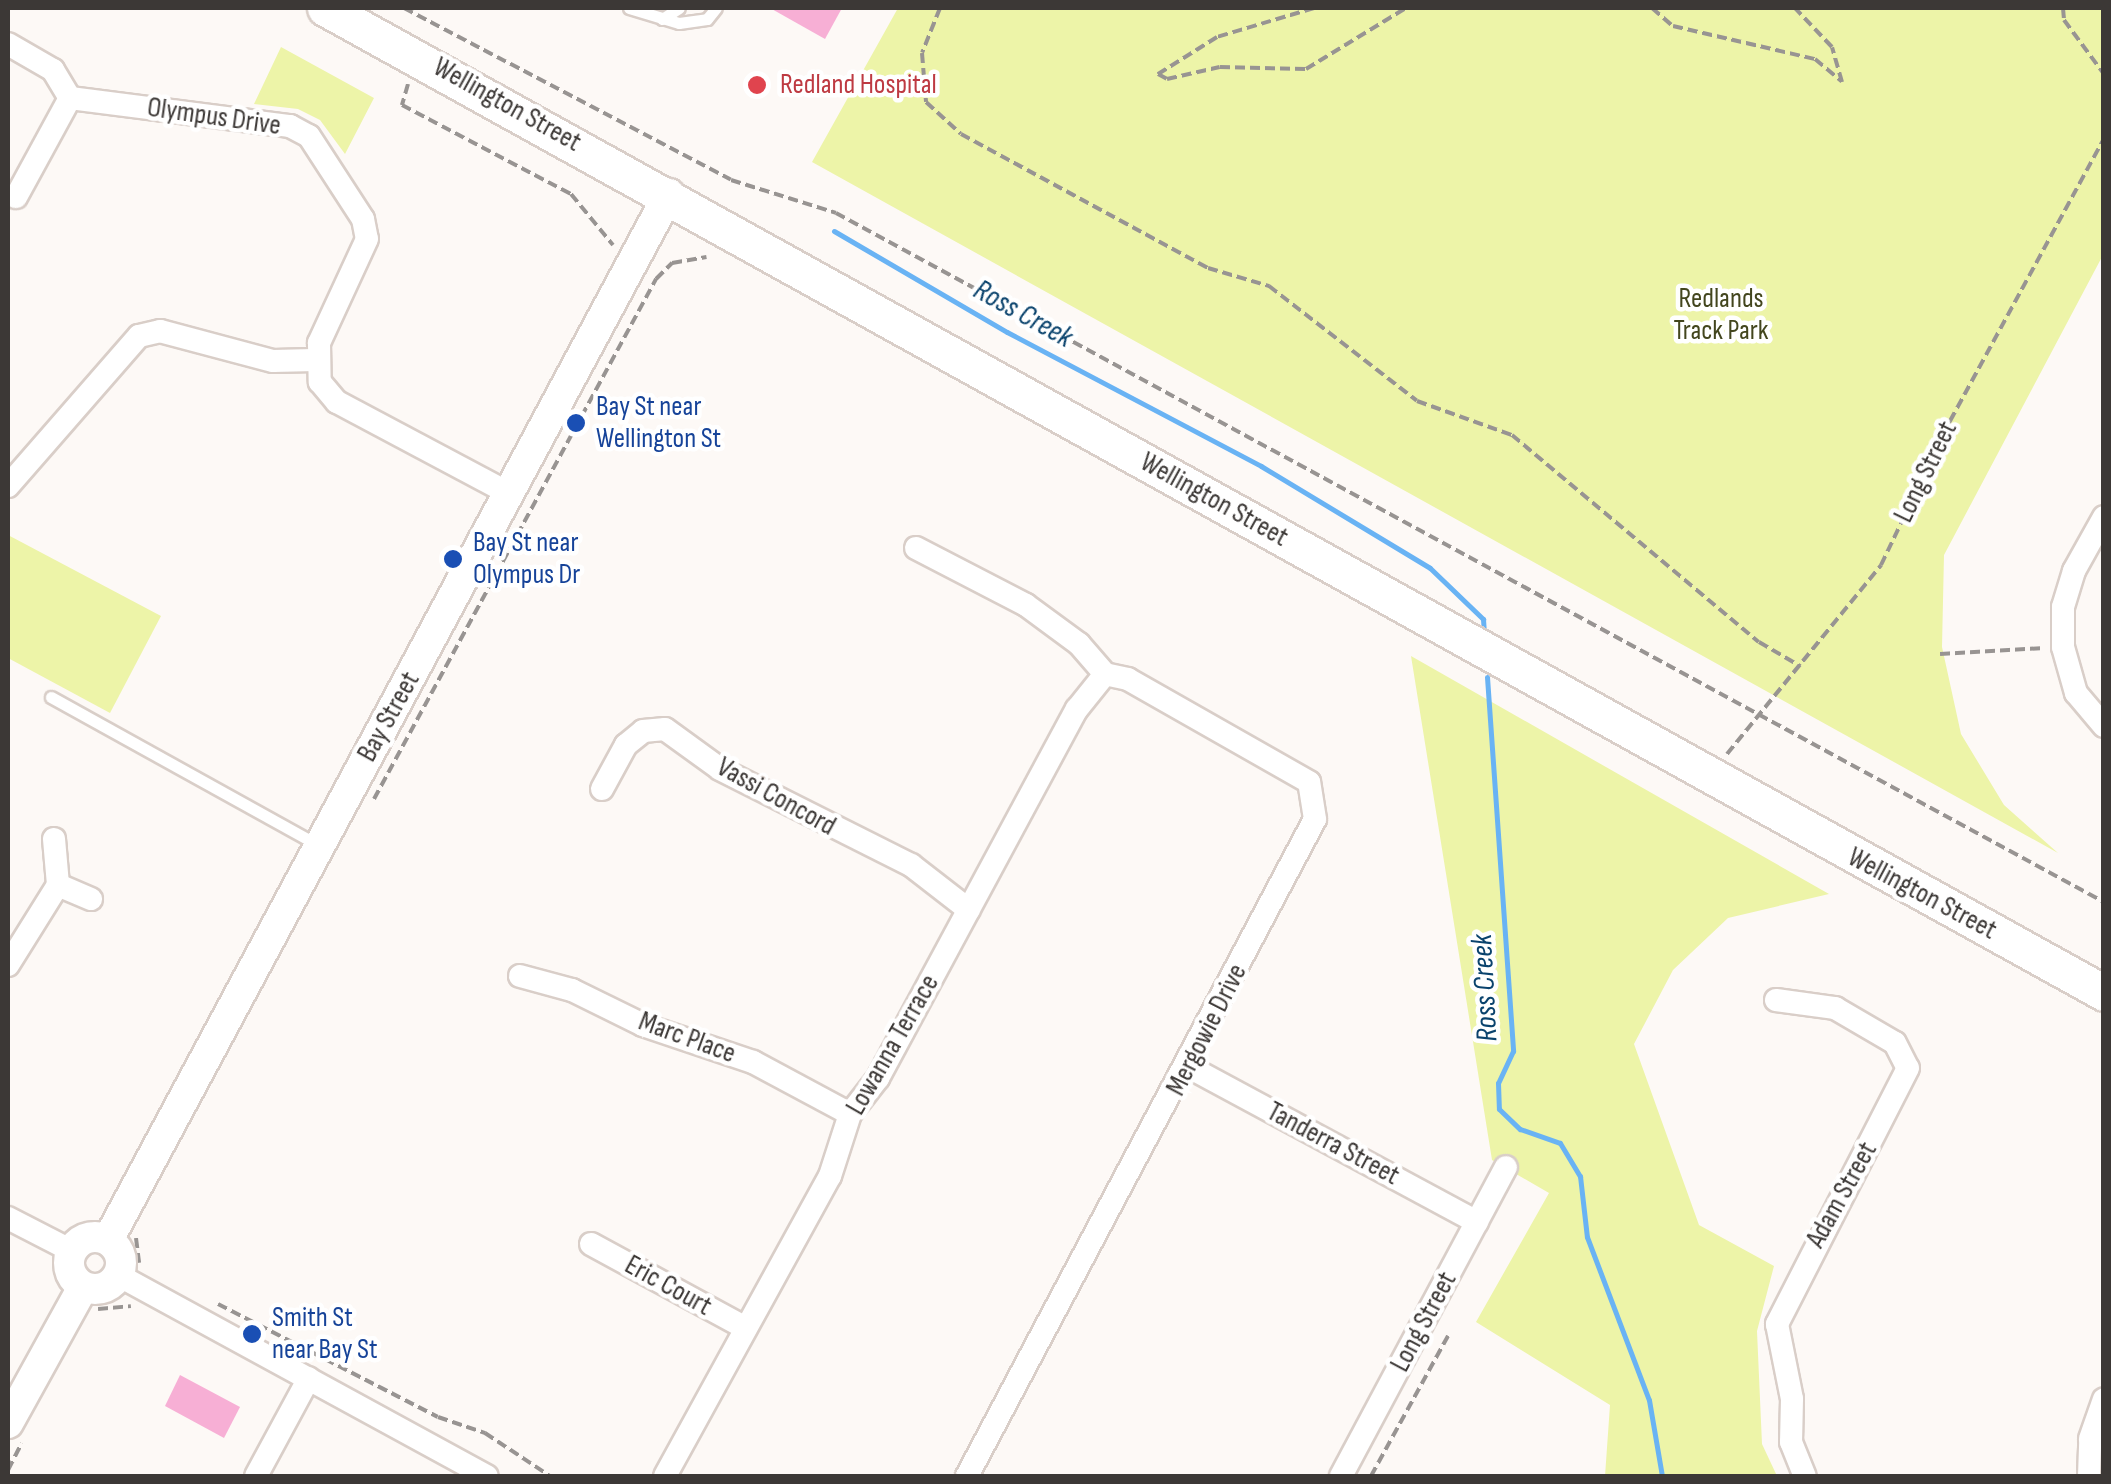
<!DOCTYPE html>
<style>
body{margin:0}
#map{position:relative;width:2111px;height:1484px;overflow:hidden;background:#fdf9f6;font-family:"Sofia Sans Condensed",sans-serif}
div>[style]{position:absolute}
.green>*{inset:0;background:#edf4a8}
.stream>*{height:5px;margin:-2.5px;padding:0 2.5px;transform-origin:2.5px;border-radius:2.5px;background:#69b3f4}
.building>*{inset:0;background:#f7afd5}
.path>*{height:4px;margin-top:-2px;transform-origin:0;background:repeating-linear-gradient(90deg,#989492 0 10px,transparent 0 15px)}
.roads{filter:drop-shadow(2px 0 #d9cec8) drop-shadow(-2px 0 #d9cec8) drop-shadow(0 2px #d9cec8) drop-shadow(0 -2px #d9cec8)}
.lane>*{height:11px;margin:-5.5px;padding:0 5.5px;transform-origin:5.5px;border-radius:5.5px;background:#fff}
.street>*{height:22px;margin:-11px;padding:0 11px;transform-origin:11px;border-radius:11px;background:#fff}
.secondary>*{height:30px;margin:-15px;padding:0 15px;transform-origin:15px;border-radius:15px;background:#fff}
.secondary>.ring{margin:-15px;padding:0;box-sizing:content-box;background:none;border:30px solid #fff;border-radius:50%}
.primary>*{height:35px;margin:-17.5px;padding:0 17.5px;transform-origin:17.5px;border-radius:17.5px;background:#fff}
.dots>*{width:28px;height:28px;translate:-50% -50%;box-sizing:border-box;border:5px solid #fff;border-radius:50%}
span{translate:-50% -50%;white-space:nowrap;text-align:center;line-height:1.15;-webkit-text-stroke:9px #fff;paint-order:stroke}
.health-label{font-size:28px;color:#be3a42}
.left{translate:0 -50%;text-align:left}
.street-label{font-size:28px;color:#3c3836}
.park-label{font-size:28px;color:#43461e}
.transit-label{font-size:28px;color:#164399}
.water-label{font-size:30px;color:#0a436d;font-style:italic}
.frame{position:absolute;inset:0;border:10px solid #3c3836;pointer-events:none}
</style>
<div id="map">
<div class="green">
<div style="clip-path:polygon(898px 8px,2103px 8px,2103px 255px,1944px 555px,1942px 647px,1961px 734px,2004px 805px,2058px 853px,812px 162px)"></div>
<div style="clip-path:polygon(281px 47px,374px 98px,345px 154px,320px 120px,298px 109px,254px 104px)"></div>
<div style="clip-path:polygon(8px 535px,161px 616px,110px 713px,8px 658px)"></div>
<div style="clip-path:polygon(1411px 656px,1829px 894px,1728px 918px,1673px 970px,1634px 1044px,1699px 1225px,1774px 1266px,1757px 1331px,1762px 1444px,1777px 1476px,1605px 1476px,1610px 1405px,1476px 1322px,1549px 1193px,1492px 1160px)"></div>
</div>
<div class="stream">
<div style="left:834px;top:231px;width:200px;rotate:30.3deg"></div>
<div style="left:1007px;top:332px;width:287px;rotate:27.8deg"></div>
<div style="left:1261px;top:466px;width:197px;rotate:31.1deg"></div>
<div style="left:1430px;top:568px;width:74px;rotate:43.9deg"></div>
<div style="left:1483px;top:619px;width:13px;rotate:86deg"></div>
<div style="left:1487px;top:677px;width:375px;rotate:86deg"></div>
<div style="left:1513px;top:1051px;width:35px;rotate:115deg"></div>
<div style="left:1498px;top:1083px;width:26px;rotate:88deg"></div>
<div style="left:1499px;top:1109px;width:29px;rotate:44deg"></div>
<div style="left:1520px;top:1129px;width:42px;rotate:19.3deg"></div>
<div style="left:1560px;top:1143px;width:39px;rotate:59deg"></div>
<div style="left:1580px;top:1176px;width:61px;rotate:83.5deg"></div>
<div style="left:1587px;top:1237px;width:174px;rotate:69.2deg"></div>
<div style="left:1649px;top:1400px;width:77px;rotate:80.3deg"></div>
</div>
<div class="building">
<div style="clip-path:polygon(770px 8px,842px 8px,825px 39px)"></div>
<div style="clip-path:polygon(180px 1375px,240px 1407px,224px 1438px,165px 1406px)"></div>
</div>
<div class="path">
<div style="left:404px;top:8px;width:369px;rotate:27.7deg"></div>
<div style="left:731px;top:180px;width:110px;rotate:17.4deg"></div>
<div style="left:836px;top:213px;width:1443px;rotate:28.52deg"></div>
<div style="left:940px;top:8px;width:48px;rotate:111.8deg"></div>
<div style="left:922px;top:53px;width:49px;rotate:85.3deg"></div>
<div style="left:926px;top:102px;width:47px;rotate:42.4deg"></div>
<div style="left:961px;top:134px;width:281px;rotate:28.5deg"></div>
<div style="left:1208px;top:268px;width:64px;rotate:16.4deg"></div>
<div style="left:1269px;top:286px;width:187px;rotate:37.8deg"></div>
<div style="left:1417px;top:401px;width:101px;rotate:19.7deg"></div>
<div style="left:1512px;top:435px;width:322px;rotate:40deg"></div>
<div style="left:1759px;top:642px;width:48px;rotate:30.3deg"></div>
<div style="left:1314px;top:8px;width:101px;rotate:163.4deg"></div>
<div style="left:1217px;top:37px;width:70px;rotate:147.9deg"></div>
<div style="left:1158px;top:74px;width:10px;rotate:29deg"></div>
<div style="left:1167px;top:79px;width:54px;rotate:-12.8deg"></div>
<div style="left:1220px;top:67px;width:86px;rotate:1.3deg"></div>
<div style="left:1306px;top:69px;width:117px;rotate:-31.4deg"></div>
<div style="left:1652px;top:8px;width:28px;rotate:41deg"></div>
<div style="left:1673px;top:26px;width:146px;rotate:13.1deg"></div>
<div style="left:1815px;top:59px;width:35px;rotate:40deg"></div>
<div style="left:1842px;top:82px;width:36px;rotate:-106deg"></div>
<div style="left:1832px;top:47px;width:54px;rotate:-133.5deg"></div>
<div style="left:2063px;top:8px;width:12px;rotate:85deg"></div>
<div style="left:2064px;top:20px;width:67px;rotate:53.5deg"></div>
<div style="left:408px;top:84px;width:22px;rotate:106deg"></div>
<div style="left:402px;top:105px;width:191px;rotate:27.8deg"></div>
<div style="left:571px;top:194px;width:66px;rotate:50.5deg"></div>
<div style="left:1940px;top:654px;width:105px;rotate:-3.3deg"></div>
<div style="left:1727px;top:754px;width:244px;rotate:-50.8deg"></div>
<div style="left:1881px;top:565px;width:160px;rotate:-64.4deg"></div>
<div style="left:1950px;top:421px;width:321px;rotate:-61.4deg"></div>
<div style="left:374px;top:799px;width:592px;rotate:-61.53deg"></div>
<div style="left:656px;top:279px;width:23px;rotate:-45deg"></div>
<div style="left:672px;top:263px;width:35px;rotate:-10deg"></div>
<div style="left:136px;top:1238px;width:25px;rotate:83deg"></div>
<div style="left:218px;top:1304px;width:247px;rotate:27.2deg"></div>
<div style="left:438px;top:1417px;width:50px;rotate:18.8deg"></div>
<div style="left:485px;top:1433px;width:78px;rotate:33.5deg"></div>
<div style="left:98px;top:1309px;width:33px;rotate:-5deg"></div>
<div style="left:8px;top:1470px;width:30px;rotate:-63deg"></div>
<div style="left:1371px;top:1476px;width:160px;rotate:-61.2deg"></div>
</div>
<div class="roads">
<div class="lane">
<div style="left:629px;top:8px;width:52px;rotate:16.7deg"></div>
<div style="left:679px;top:23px;width:28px;rotate:-8deg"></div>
<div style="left:707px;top:19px;width:14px;rotate:-51deg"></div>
<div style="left:662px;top:19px;width:20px;rotate:-33deg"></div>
<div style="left:51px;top:697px;width:305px;rotate:29deg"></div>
</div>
<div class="street">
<div style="left:8px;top:44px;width:52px;rotate:30deg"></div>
<div style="left:53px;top:70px;width:33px;rotate:59deg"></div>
<div style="left:70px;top:98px;width:222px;rotate:7.3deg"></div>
<div style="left:290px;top:126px;width:21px;rotate:28deg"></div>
<div style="left:309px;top:136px;width:99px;rotate:57deg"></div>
<div style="left:363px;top:219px;width:20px;rotate:79deg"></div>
<div style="left:367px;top:239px;width:115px;rotate:114.8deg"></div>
<div style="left:319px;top:343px;width:39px;rotate:89deg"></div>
<div style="left:320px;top:382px;width:26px;rotate:50deg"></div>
<div style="left:337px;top:402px;width:191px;rotate:28deg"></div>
<div style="left:16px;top:197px;width:113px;rotate:-61.4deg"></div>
<div style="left:8px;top:486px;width:199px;rotate:-48.9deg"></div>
<div style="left:139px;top:336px;width:22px;rotate:-13deg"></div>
<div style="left:160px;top:331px;width:117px;rotate:14.9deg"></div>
<div style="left:273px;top:361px;width:42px;rotate:-1.4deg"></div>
<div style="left:2104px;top:517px;width:62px;rotate:119.1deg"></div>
<div style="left:2074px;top:571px;width:38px;rotate:107deg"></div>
<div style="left:2063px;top:607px;width:40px;rotate:90deg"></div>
<div style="left:2063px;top:647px;width:48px;rotate:74.2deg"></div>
<div style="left:2076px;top:693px;width:43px;rotate:49.7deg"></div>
<div style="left:916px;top:548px;width:124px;rotate:27.4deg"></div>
<div style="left:1026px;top:605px;width:66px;rotate:36.3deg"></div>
<div style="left:1079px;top:644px;width:40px;rotate:49deg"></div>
<div style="left:602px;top:789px;width:50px;rotate:-61.4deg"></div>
<div style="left:626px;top:745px;width:22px;rotate:-39deg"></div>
<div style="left:643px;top:731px;width:22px;rotate:-5deg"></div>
<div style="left:665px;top:729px;width:68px;rotate:36deg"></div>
<div style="left:720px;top:769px;width:214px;rotate:26.7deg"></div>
<div style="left:911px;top:865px;width:73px;rotate:37.8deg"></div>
<div style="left:54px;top:839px;width:46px;rotate:85deg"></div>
<div style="left:58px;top:885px;width:36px;rotate:23deg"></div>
<div style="left:8px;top:965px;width:94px;rotate:-58deg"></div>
<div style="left:520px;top:976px;width:54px;rotate:15.1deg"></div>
<div style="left:572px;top:990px;width:79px;rotate:26.2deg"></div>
<div style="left:643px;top:1025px;width:116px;rotate:18.6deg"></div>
<div style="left:753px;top:1062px;width:110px;rotate:28.2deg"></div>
<div style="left:1776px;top:1000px;width:60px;rotate:7.7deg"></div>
<div style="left:1835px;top:1008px;width:69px;rotate:30.3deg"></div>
<div style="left:1895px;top:1043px;width:28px;rotate:63deg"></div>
<div style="left:1908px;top:1068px;width:288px;rotate:117.1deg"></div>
<div style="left:1777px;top:1324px;width:76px;rotate:78.7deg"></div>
<div style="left:1792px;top:1399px;width:43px;rotate:91.3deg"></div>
<div style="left:1791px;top:1442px;width:37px;rotate:68deg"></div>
<div style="left:1189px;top:1067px;width:327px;rotate:28.3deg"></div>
<div style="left:8px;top:1218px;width:72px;rotate:27.3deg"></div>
<div style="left:591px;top:1244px;width:176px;rotate:28.5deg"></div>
<div style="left:118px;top:1275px;width:420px;rotate:28.6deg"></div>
<div style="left:256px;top:1476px;width:111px;rotate:-61.6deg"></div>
<div style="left:665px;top:1476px;width:342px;rotate:-61.2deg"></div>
<div style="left:830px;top:1176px;width:65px;rotate:-72.1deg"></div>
<div style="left:850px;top:1114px;width:46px;rotate:-52.1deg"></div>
<div style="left:878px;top:1078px;width:419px;rotate:-61.7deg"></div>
<div style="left:1077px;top:709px;width:45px;rotate:-51.3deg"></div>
<div style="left:967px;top:1476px;width:743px;rotate:-62.09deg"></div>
<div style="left:1315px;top:819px;width:37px;rotate:-99deg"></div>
<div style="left:1309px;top:782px;width:208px;rotate:-150.4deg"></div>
<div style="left:1128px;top:679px;width:24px;rotate:-168deg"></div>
<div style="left:1341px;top:1476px;width:350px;rotate:-61.9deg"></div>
<div style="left:2089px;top:1476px;width:37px;rotate:-88deg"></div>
<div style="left:2090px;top:1439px;width:42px;rotate:-70.7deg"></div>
</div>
<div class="secondary">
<div class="ring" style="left:69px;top:1237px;width:22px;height:22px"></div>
<div style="left:108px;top:1240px;width:1187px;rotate:-61.79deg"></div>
<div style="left:8px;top:1423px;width:155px;rotate:-61.1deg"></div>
</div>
<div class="primary">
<div style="left:325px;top:8px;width:2033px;rotate:28.97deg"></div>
</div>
</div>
<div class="dots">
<div style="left:757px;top:85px;background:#e0444e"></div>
<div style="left:576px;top:423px;background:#1a4fb4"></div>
<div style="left:453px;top:559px;background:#1a4fb4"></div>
<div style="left:252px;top:1334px;background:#1a4fb4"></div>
</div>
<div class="health-label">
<span class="left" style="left:780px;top:85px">Redland Hospital</span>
</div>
<div class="street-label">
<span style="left:507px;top:105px;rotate:29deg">Wellington Street</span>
<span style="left:214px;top:117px;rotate:8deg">Olympus Drive</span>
<span style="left:1926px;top:472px;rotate:-64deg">Long Street</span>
<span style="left:1214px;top:500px;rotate:29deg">Wellington Street</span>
<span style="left:389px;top:717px;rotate:-61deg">Bay Street</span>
<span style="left:776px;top:797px;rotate:29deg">Vassi Concord</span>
<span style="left:1922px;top:894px;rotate:28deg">Wellington Street</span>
<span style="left:1207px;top:1030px;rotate:-63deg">Mergowie Drive</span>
<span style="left:687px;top:1038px;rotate:20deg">Marc Place</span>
<span style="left:893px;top:1045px;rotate:-60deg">Lowanna Terrace</span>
<span style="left:1333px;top:1144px;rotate:28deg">Tanderra Street</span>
<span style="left:1842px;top:1195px;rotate:-61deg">Adam Street</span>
<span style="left:668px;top:1286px;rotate:29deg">Eric Court</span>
<span style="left:1424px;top:1322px;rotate:-62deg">Long Street</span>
</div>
<div class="park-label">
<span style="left:1721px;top:315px">Redlands<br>Track Park</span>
</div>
<div class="transit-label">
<span class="left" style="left:596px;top:423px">Bay St near<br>Wellington St</span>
<span class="left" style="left:473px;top:559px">Bay St near<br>Olympus Dr</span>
<span class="left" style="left:272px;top:1334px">Smith St<br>near Bay St</span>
</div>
<div class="water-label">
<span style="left:1023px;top:314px;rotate:29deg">Ross Creek</span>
<span style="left:1485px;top:988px;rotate:-93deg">Ross Creek</span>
</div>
<div class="frame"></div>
</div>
